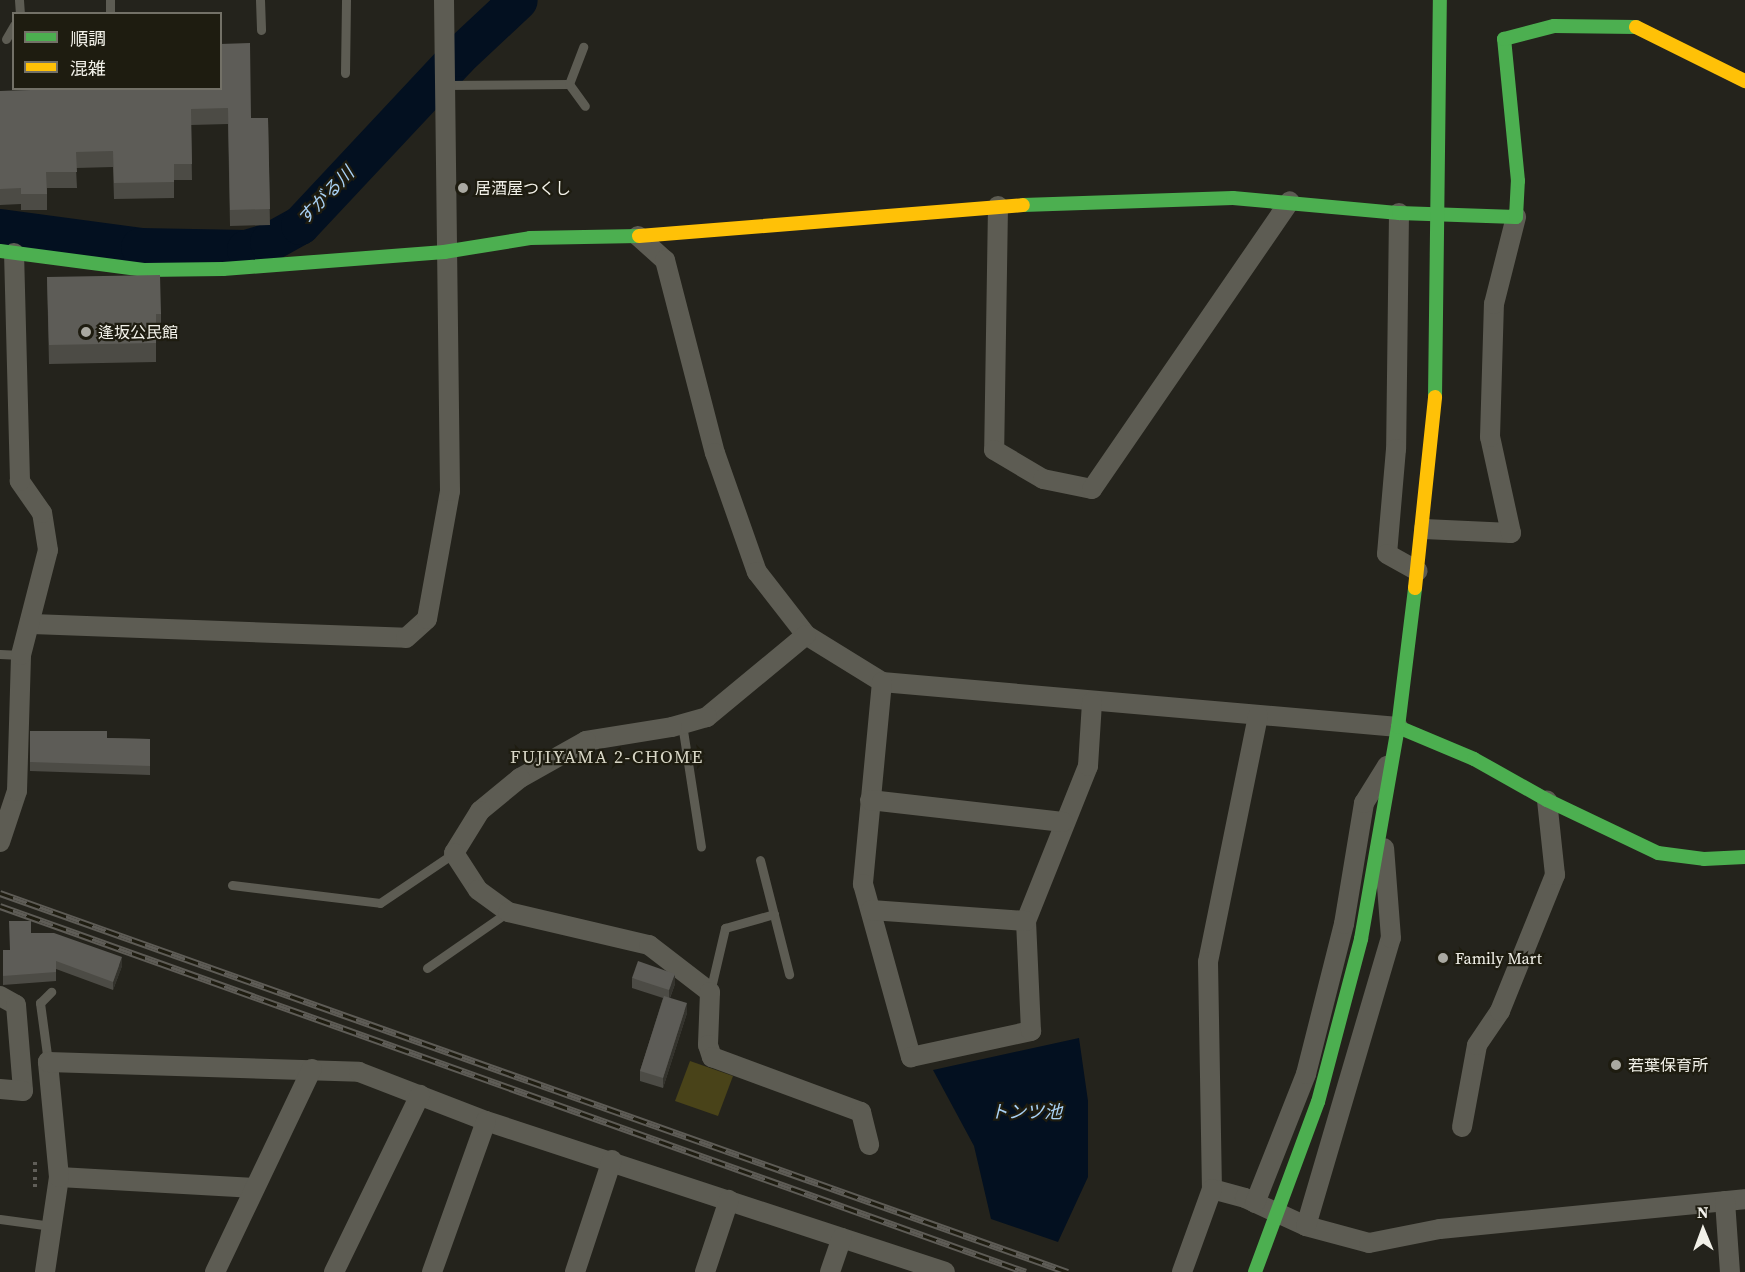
<!DOCTYPE html>
<meta charset="utf-8">
<style>
body{margin:0}
#map{position:relative;width:1745px;height:1272px;overflow:hidden;background:#24231c;font-family:"Source Serif 4","Noto Sans JP",serif}
div>[style]{position:absolute}
.green>*{inset:0;background:#494319}
.water>*{inset:0;background:#031020}
.river>*{height:39px;margin:-19.5px;padding:0 19.5px;transform-origin:19.5px;border-radius:19.5px;background:#031020}
.path>*{height:4px;margin-top:-2px;transform-origin:0;background:repeating-linear-gradient(90deg,#605e58 0 3px,transparent 0 7.5px)}
.lane>*{height:9px;margin:-4.5px;padding:0 4.5px;transform-origin:4.5px;border-radius:4.5px;background:#5d5c53}
.street>*{height:20px;margin:-10px;padding:0 10px;transform-origin:10px;border-radius:10px;background:#5d5c53}
.fast>*{height:14px;margin:-7px;padding:0 7px;transform-origin:7px;border-radius:7px;background:#4caf50}
.slow>*{height:14px;margin:-7px;padding:0 7px;transform-origin:7px;border-radius:7px;background:#ffc107}
.rail>*{height:7px;margin-top:-3.5px;transform-origin:0;background:repeating-linear-gradient(90deg,#1e1c10 0 14px,#5e5c56 0 28px);box-sizing:border-box;border-block:2px solid #5e5c56}
.wall>*{inset:0;background:#4c4b45}
.shaded-wall>*{inset:0;background:#34332d}
.building>*{inset:0;background:#5d5c57}
.dots>*{width:16px;height:16px;translate:-50% -50%;box-sizing:border-box;border:3px solid #1e1c10;border-radius:50%}
span{translate:-50% -50%;white-space:nowrap;text-align:center;line-height:1.15;-webkit-text-stroke:4.5px #1e1c10;paint-order:stroke}
.poi-label{font-size:16px;color:#f2f1e9}
.left{translate:0 -50%;text-align:left}
.water-label{font-size:18px;color:#a9d1f5;font-style:italic}
.neighbourhood-label{font-size:18px;color:#d8d6c6;letter-spacing:1.5px}
.legend{position:absolute;left:12px;top:12px;width:210px;height:78px;box-sizing:border-box;background:#1e1c10;border:2px solid #737167;margin:0;padding:8px 10px;list-style:none;font-size:18px;color:#f2f1e9}
.legend li{display:flex;align-items:center;gap:12px;height:30px}
.legend b{width:30px;border:2px solid #737167}
.north{position:absolute;left:1673px;top:1200px;width:60px;height:60px;-webkit-text-stroke:4px #1e1c10;paint-order:stroke;rotate:359deg;font-size:16px;font-weight:700;line-height:24px;text-align:center;color:#f2f1e9}
.north::after{content:'';display:block;margin:auto;width:21px;height:27px;background:#f2f1e9;clip-path:polygon(50% 0,100% 100%,50% 72%,0 100%)}
</style>
<div id="map">
<div class="green">
<div style="clip-path:polygon(690px 1061px,733px 1076px,718px 1116px,675px 1101px)"></div>
</div>
<div class="water">
<div style="clip-path:polygon(1079px 1038px,1088px 1101px,1088px 1177px,1058px 1242px,991px 1219px,974px 1146px,933px 1070px)"></div>
</div>
<div class="river">
<div style="left:0;top:228px;width:141px;rotate:7.7deg"></div>
<div style="left:140px;top:247px;width:106px;rotate:1.1deg"></div>
<div style="left:246px;top:249px;width:24px;rotate:-17deg"></div>
<div style="left:269px;top:242px;width:35px;rotate:-29deg"></div>
<div style="left:300px;top:225px;width:230px;rotate:-46.9deg"></div>
<div style="left:457px;top:57px;width:83px;rotate:-43.1deg"></div>
</div>
<div class="path">
<div style="left:35px;top:1187px;width:25px;rotate:-90deg"></div>
</div>
<div class="lane">
<div style="left:19px;top:0;width:14px;rotate:86deg"></div>
<div style="left:260px;top:0;width:30px;rotate:88deg"></div>
<div style="left:110px;top:11px;width:11px;rotate:-90deg"></div>
<div style="left:6px;top:39px;width:16px;rotate:-60deg"></div>
<div style="left:345px;top:73px;width:73px;rotate:-89.2deg"></div>
<div style="left:569px;top:84px;width:27px;rotate:54deg"></div>
<div style="left:446px;top:85px;width:123px;rotate:-0.5deg"></div>
<div style="left:569px;top:84px;width:40px;rotate:-69deg"></div>
<div style="left:0;top:654px;width:21px;rotate:3deg"></div>
<div style="left:682px;top:724px;width:124px;rotate:81.2deg"></div>
<div style="left:760px;top:860px;width:118px;rotate:75.7deg"></div>
<div style="left:232px;top:885px;width:149px;rotate:6.9deg"></div>
<div style="left:380px;top:903px;width:89px;rotate:-34deg"></div>
<div style="left:427px;top:968px;width:98px;rotate:-34.7deg"></div>
<div style="left:710px;top:992px;width:66px;rotate:-76.8deg"></div>
<div style="left:725px;top:928px;width:51px;rotate:-15.9deg"></div>
<div style="left:48px;top:1062px;width:60px;rotate:-97.7deg"></div>
<div style="left:40px;top:1003px;width:16px;rotate:-45deg"></div>
<div style="left:0;top:1219px;width:52px;rotate:7.7deg"></div>
</div>
<div class="street">
<div style="left:998px;top:206px;width:244px;rotate:90.9deg"></div>
<div style="left:994px;top:450px;width:57px;rotate:30.6deg"></div>
<div style="left:1043px;top:479px;width:50px;rotate:11.5deg"></div>
<div style="left:1092px;top:489px;width:349px;rotate:-55.5deg"></div>
<div style="left:1399px;top:213px;width:236px;rotate:90.7deg"></div>
<div style="left:1396px;top:449px;width:105px;rotate:94.9deg"></div>
<div style="left:1387px;top:554px;width:35px;rotate:29deg"></div>
<div style="left:638px;top:236px;width:36px;rotate:42deg"></div>
<div style="left:665px;top:260px;width:199px;rotate:75.5deg"></div>
<div style="left:715px;top:453px;width:126px;rotate:70.6deg"></div>
<div style="left:757px;top:572px;width:80px;rotate:52.1deg"></div>
<div style="left:806px;top:635px;width:89px;rotate:31.7deg"></div>
<div style="left:882px;top:682px;width:518px;rotate:4.98deg"></div>
<div style="left:1424px;top:529px;width:87px;rotate:2.6deg"></div>
<div style="left:1511px;top:533px;width:98px;rotate:-102.3deg"></div>
<div style="left:1490px;top:437px;width:133px;rotate:-88.3deg"></div>
<div style="left:1494px;top:304px;width:90px;rotate:-75.8deg"></div>
<div style="left:32px;top:624px;width:374px;rotate:2.1deg"></div>
<div style="left:406px;top:638px;width:28px;rotate:-42deg"></div>
<div style="left:427px;top:619px;width:130px;rotate:-79.8deg"></div>
<div style="left:450px;top:491px;width:491px;rotate:-90.7deg"></div>
<div style="left:806px;top:635px;width:129px;rotate:140.4deg"></div>
<div style="left:707px;top:717px;width:36px;rotate:164deg"></div>
<div style="left:672px;top:727px;width:87px;rotate:170.8deg"></div>
<div style="left:586px;top:741px;width:76px;rotate:150.7deg"></div>
<div style="left:520px;top:778px;width:52px;rotate:140.5deg"></div>
<div style="left:480px;top:811px;width:49px;rotate:121.8deg"></div>
<div style="left:454px;top:853px;width:44px;rotate:57deg"></div>
<div style="left:478px;top:890px;width:37px;rotate:36deg"></div>
<div style="left:508px;top:912px;width:145px;rotate:13.2deg"></div>
<div style="left:649px;top:945px;width:77px;rotate:37.6deg"></div>
<div style="left:710px;top:992px;width:53px;rotate:92.2deg"></div>
<div style="left:708px;top:1045px;width:13px;rotate:72deg"></div>
<div style="left:712px;top:1057px;width:159px;rotate:20.3deg"></div>
<div style="left:861px;top:1112px;width:34px;rotate:76deg"></div>
<div style="left:882px;top:682px;width:203px;rotate:95.4deg"></div>
<div style="left:863px;top:884px;width:180px;rotate:74.5deg"></div>
<div style="left:911px;top:1057px;width:123px;rotate:-12.2deg"></div>
<div style="left:1031px;top:1031px;width:110px;rotate:-92.6deg"></div>
<div style="left:1026px;top:921px;width:167px;rotate:-68.2deg"></div>
<div style="left:1088px;top:766px;width:64px;rotate:-86.4deg"></div>
<div style="left:1258px;top:716px;width:251px;rotate:101.5deg"></div>
<div style="left:1208px;top:962px;width:227px;rotate:89deg"></div>
<div style="left:1212px;top:1189px;width:34px;rotate:15deg"></div>
<div style="left:1245px;top:1198px;width:67px;rotate:24.7deg"></div>
<div style="left:1306px;top:1226px;width:65px;rotate:15.1deg"></div>
<div style="left:1369px;top:1243px;width:72px;rotate:-11.2deg"></div>
<div style="left:1440px;top:1229px;width:306px;rotate:-5.6deg"></div>
<div style="left:870px;top:800px;width:194px;rotate:6.5deg"></div>
<div style="left:0;top:842px;width:54px;rotate:-71.6deg"></div>
<div style="left:17px;top:791px;width:136px;rotate:-88.3deg"></div>
<div style="left:21px;top:655px;width:108px;rotate:-75.6deg"></div>
<div style="left:48px;top:550px;width:37px;rotate:-99deg"></div>
<div style="left:42px;top:513px;width:39px;rotate:-125deg"></div>
<div style="left:20px;top:481px;width:228px;rotate:-91.5deg"></div>
<div style="left:871px;top:910px;width:155px;rotate:4.1deg"></div>
<div style="left:0;top:996px;width:18px;rotate:29deg"></div>
<div style="left:16px;top:1005px;width:86px;rotate:85.3deg"></div>
<div style="left:23px;top:1091px;width:23px;rotate:-175deg"></div>
<div style="left:1462px;top:1127px;width:83px;rotate:-79.6deg"></div>
<div style="left:1477px;top:1045px;width:41px;rotate:-55.9deg"></div>
<div style="left:1500px;top:1011px;width:147px;rotate:-68deg"></div>
<div style="left:1555px;top:875px;width:75px;rotate:-96.1deg"></div>
<div style="left:59px;top:1177px;width:196px;rotate:3.2deg"></div>
<div style="left:1725px;top:1201px;width:71px;rotate:86deg"></div>
<div style="left:1255px;top:1203px;width:139px;rotate:-68.4deg"></div>
<div style="left:1306px;top:1074px;width:155px;rotate:-75.8deg"></div>
<div style="left:1344px;top:924px;width:123px;rotate:-80.6deg"></div>
<div style="left:1364px;top:803px;width:44px;rotate:-58.1deg"></div>
<div style="left:1306px;top:1226px;width:300px;rotate:-73.6deg"></div>
<div style="left:1391px;top:938px;width:90px;rotate:-94.4deg"></div>
<div style="left:45px;top:1272px;width:96px;rotate:-81.6deg"></div>
<div style="left:59px;top:1177px;width:116px;rotate:-95.5deg"></div>
<div style="left:48px;top:1062px;width:311px;rotate:1.8deg"></div>
<div style="left:359px;top:1072px;width:136px;rotate:21.1deg"></div>
<div style="left:486px;top:1121px;width:483px;rotate:18.2deg"></div>
<div style="left:215px;top:1272px;width:225px;rotate:-64.5deg"></div>
<div style="left:334px;top:1272px;width:197px;rotate:-64.1deg"></div>
<div style="left:432px;top:1272px;width:160px;rotate:-70.3deg"></div>
<div style="left:575px;top:1272px;width:118px;rotate:-71.7deg"></div>
<div style="left:705px;top:1272px;width:76px;rotate:-71.6deg"></div>
<div style="left:830px;top:1272px;width:36px;rotate:-71deg"></div>
<div style="left:1182px;top:1272px;width:88px;rotate:-70.1deg"></div>
</div>
<div class="fast">
<div style="left:1023px;top:205px;width:210px;rotate:-1.9deg"></div>
<div style="left:1233px;top:198px;width:167px;rotate:5.2deg"></div>
<div style="left:1399px;top:213px;width:117px;rotate:2deg"></div>
<div style="left:1516px;top:217px;width:36px;rotate:-87deg"></div>
<div style="left:1518px;top:181px;width:143px;rotate:-95.6deg"></div>
<div style="left:1504px;top:39px;width:52px;rotate:-14.6deg"></div>
<div style="left:1554px;top:26px;width:82px;rotate:0.7deg"></div>
<div style="left:0;top:251px;width:145px;rotate:7.5deg"></div>
<div style="left:144px;top:270px;width:79px;rotate:-0.7deg"></div>
<div style="left:223px;top:269px;width:222px;rotate:-4.4deg"></div>
<div style="left:444px;top:252px;width:87px;rotate:-9.2deg"></div>
<div style="left:530px;top:238px;width:109px;rotate:-1.1deg"></div>
<div style="left:1435px;top:397px;width:397px;rotate:-89.3deg"></div>
<div style="left:1398px;top:727px;width:82px;rotate:22.8deg"></div>
<div style="left:1474px;top:759px;width:84px;rotate:29.3deg"></div>
<div style="left:1547px;top:800px;width:123px;rotate:25.5deg"></div>
<div style="left:1658px;top:853px;width:46px;rotate:7.4deg"></div>
<div style="left:1704px;top:859px;width:41px;rotate:-2.8deg"></div>
<div style="left:1255px;top:1272px;width:181px;rotate:-69.7deg"></div>
<div style="left:1318px;top:1102px;width:169px;rotate:-75.2deg"></div>
<div style="left:1361px;top:939px;width:215px;rotate:-80.1deg"></div>
<div style="left:1398px;top:727px;width:140px;rotate:-83deg"></div>
</div>
<div class="slow">
<div style="left:1636px;top:27px;width:122px;rotate:26.4deg"></div>
<div style="left:639px;top:236px;width:385px;rotate:-4.6deg"></div>
<div style="left:1415px;top:588px;width:192px;rotate:-84deg"></div>
</div>
<div class="rail">
<div style="left:0;top:893px;width:1133px;rotate:19.54deg"></div>
<div style="left:0;top:906px;width:1089px;rotate:19.63deg"></div>
</div>
<div class="wall">
<div style="clip-path:polygon(220px 88px,251px 118px,268px 118px,270px 225px,230px 226px,228px 124px,191px 125px,192px 180px,174px 180px,174px 198px,114px 199px,113px 167px,76px 168px,77px 188px,47px 188px,47px 210px,21px 210px,21px 204px,0 205px,0 91px)"></div>
<div style="clip-path:polygon(47px 277px,161px 314px,161px 333px,156px 333px,156px 362px,49px 364px)"></div>
<div style="clip-path:polygon(30px 731px,107px 738px,150px 739px,150px 775px,30px 771px)"></div>
<div style="clip-path:polygon(31px 933px,122px 966px,113px 990px,56px 969px,56px 981px,3px 985px,3px 950px,10px 950px)"></div>
<div style="clip-path:polygon(632px 978px,675px 984px,670px 998px,687px 1013px,663px 1088px,640px 1081px,640px 1071px,663px 998px,632px 988px)"></div>
</div>
<div class="shaded-wall">
<div style="clip-path:polygon(122px 957px,122px 966px,113px 990px,113px 982px)"></div>
<div style="clip-path:polygon(675px 974px,675px 984px,669px 1000px,669px 990px)"></div>
<div style="clip-path:polygon(687px 1003px,687px 1013px,663px 1088px,663px 1078px)"></div>
</div>
<div class="building">
<div style="clip-path:polygon(250px 43px,251px 118px,268px 118px,270px 209px,230px 210px,228px 108px,191px 109px,192px 164px,174px 164px,174px 182px,114px 183px,113px 151px,76px 152px,77px 172px,46px 172px,47px 194px,21px 194px,21px 188px,0 189px,0 91px,31px 90px,31px 88px,220px 88px,220px 44px)"></div>
<div style="clip-path:polygon(160px 275px,161px 314px,156px 314px,156px 343px,49px 345px,47px 277px)"></div>
<div style="clip-path:polygon(30px 731px,107px 731px,107px 738px,150px 739px,150px 766px,30px 762px)"></div>
<div style="clip-path:polygon(9px 921px,31px 921px,31px 933px,54px 933px,122px 957px,113px 982px,56px 961px,56px 972px,3px 976px,3px 950px,10px 950px)"></div>
<div style="clip-path:polygon(638px 961px,675px 974px,669px 990px,632px 978px)"></div>
<div style="clip-path:polygon(664px 996px,687px 1003px,663px 1078px,640px 1071px)"></div>
</div>
<div class="dots">
<div style="left:463px;top:188px;background:#aaa9a1"></div>
<div style="left:86px;top:332px;background:#aaa9a1"></div>
<div style="left:1443px;top:958px;background:#aaa9a1"></div>
<div style="left:1616px;top:1065px;background:#aaa9a1"></div>
</div>
<div class="poi-label">
<span class="left" style="left:475px;top:188px">居酒屋つくし</span>
<span class="left" style="left:98px;top:332px">逢坂公民館</span>
<span class="left" style="left:1455px;top:958px">Family Mart</span>
<span class="left" style="left:1628px;top:1065px">若葉保育所</span>
</div>
<div class="water-label">
<span style="left:326px;top:196px;rotate:-46deg">すがる川</span>
<span style="left:1026px;top:1112px">トンツ池</span>
</div>
<div class="neighbourhood-label">
<span style="left:607px;top:757px">FUJIYAMA 2-CHOME</span>
</div>
<ul class="legend">
<li><b style="height:8px;background:#4caf50"></b>順調</li>
<li><b style="height:8px;background:#ffc107"></b>混雑</li>
</ul>
<div class="north">N</div>
</div>
